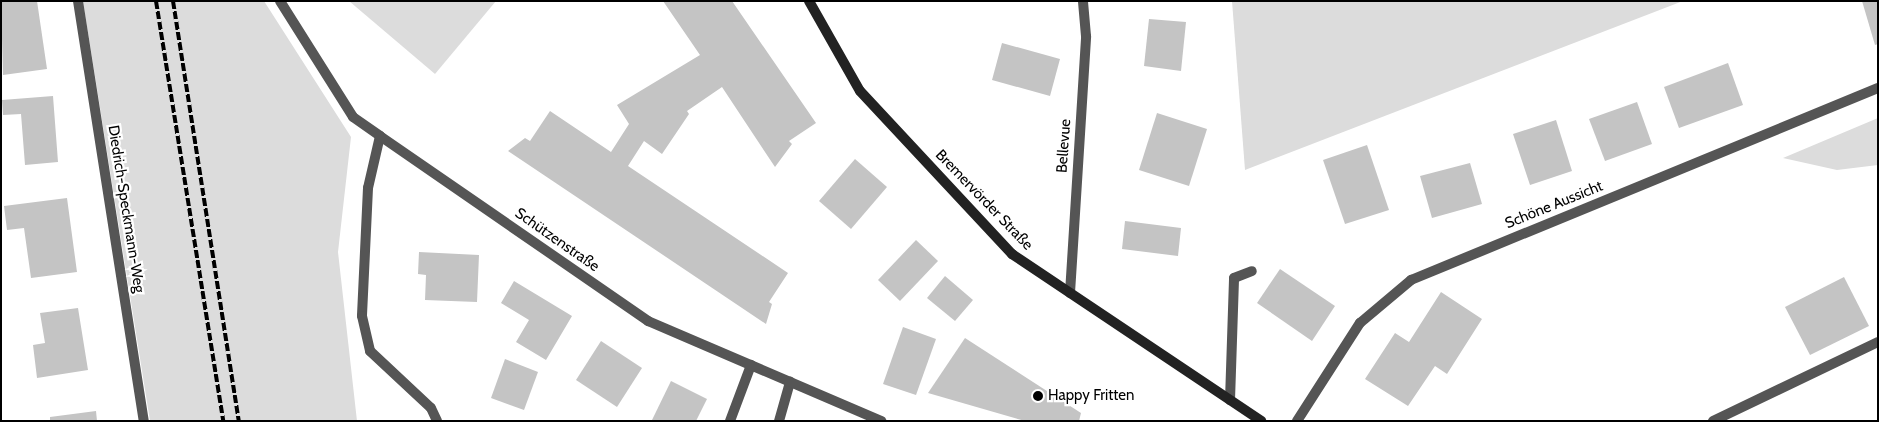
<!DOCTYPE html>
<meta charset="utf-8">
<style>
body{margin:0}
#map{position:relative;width:1879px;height:422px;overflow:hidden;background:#fff;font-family:Cabin,sans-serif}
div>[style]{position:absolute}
.green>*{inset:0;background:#dcdcdc}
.building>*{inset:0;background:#c4c4c4}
.service>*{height:10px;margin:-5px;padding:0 5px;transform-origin:5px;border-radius:5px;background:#555}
.minor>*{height:10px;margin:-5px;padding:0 5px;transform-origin:5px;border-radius:5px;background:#555}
.secondary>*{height:10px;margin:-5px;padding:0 5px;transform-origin:5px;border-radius:5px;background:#222}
.rail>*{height:4px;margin-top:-2px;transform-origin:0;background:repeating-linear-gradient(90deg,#000 0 8px,transparent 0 10.5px)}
.dots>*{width:14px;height:14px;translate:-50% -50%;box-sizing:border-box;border:2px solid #fff;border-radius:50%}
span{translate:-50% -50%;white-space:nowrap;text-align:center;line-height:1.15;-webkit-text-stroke:4.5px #fff;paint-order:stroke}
.street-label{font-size:15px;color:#000}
.poi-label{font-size:15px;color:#000}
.left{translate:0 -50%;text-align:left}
.frame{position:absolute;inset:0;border:2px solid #000;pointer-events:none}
</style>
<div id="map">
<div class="green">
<div style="clip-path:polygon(83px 1px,264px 1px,351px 137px,338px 252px,357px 421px,150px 421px)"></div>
<div style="clip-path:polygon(349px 1px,496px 1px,435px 74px)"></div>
<div style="clip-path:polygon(1232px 1px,1683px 1px,1245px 170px)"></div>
<div style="clip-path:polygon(1878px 118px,1878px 165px,1837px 170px,1783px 158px)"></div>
</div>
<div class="building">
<div style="clip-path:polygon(37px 1px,47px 69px,3px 75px,1px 2px)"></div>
<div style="clip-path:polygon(663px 1px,732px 1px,816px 123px,789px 141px,792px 144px,775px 167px,722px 87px,687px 111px,689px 114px,662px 154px,644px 141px,628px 166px,788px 273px,769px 302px,772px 304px,766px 324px,508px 151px,525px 138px,530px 141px,550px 111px,611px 152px,629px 124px,617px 105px,700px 55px)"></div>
<div style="clip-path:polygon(1862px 1px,1878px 1px,1878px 44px,1875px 45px)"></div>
<div style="clip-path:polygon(1149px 19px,1186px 22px,1181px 71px,1144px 66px)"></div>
<div style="clip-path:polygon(1002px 43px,1060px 59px,1050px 96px,992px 80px)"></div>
<div style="clip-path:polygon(1728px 63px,1743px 105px,1679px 128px,1664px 87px)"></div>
<div style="clip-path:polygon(53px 96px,58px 162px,25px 165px,21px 114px,3px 115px,2px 100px)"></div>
<div style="clip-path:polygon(1637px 102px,1652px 144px,1605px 161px,1589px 119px)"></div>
<div style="clip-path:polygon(1157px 113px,1207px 129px,1189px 186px,1139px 170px)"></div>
<div style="clip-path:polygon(1556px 120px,1572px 171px,1530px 185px,1513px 134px)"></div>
<div style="clip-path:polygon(1367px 145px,1389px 210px,1345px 224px,1323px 160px)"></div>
<div style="clip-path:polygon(855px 159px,887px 187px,851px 229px,819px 201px)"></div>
<div style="clip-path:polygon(1470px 163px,1482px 204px,1432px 218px,1420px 176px)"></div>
<div style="clip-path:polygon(67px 198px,77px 272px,31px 278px,24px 228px,7px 230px,4px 206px)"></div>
<div style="clip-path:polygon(1125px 221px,1181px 228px,1178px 256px,1122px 249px)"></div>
<div style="clip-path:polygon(916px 240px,938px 261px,900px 301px,878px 280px)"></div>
<div style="clip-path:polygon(419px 252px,479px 255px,477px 302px,425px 300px,426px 275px,418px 274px)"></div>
<div style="clip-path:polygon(1280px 269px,1335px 306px,1312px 341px,1257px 303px)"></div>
<div style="clip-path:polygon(945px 276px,973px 300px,955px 321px,927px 298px)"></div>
<div style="clip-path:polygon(1844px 277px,1869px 326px,1810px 355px,1785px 307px)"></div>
<div style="clip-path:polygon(514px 281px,572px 316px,546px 360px,516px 342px,529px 320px,501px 303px)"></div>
<div style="clip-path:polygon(1441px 292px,1482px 319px,1447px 374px,1435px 366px,1408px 406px,1365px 379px,1395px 333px,1409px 342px)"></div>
<div style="clip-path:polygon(78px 308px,88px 370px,37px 378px,33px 345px,45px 343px,40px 313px)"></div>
<div style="clip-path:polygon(903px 327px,936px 339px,916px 395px,883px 384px)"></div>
<div style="clip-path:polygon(965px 338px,1081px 413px,1079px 421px,1025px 421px,928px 393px)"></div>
<div style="clip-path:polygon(601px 341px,642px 368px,617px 407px,576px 380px)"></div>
<div style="clip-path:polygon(505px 359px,538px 372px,524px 410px,491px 398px)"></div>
<div style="clip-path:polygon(671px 381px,707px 399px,696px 421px,652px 420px)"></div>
<div style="clip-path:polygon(96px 411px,97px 421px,50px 421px,50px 417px)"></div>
</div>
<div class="service">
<div style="left:380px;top:136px;width:53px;rotate:103deg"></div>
<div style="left:368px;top:188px;width:128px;rotate:92.7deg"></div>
<div style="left:362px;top:316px;width:36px;rotate:77deg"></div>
<div style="left:370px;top:351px;width:83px;rotate:43.1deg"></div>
<div style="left:431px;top:408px;width:14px;rotate:65deg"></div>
<div style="left:1230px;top:400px;width:122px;rotate:-88.1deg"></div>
<div style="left:1234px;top:278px;width:19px;rotate:-21deg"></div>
<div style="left:730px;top:421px;width:60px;rotate:-69.4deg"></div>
<div style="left:779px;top:421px;width:41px;rotate:-74.2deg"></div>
</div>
<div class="minor">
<div style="left:78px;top:1px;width:425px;rotate:81.1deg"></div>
<div style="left:280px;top:1px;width:137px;rotate:57.8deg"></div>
<div style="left:353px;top:117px;width:33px;rotate:35deg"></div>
<div style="left:380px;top:136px;width:326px;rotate:34.6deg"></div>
<div style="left:648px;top:321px;width:254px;rotate:23.2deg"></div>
<div style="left:1070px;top:293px;width:257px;rotate:-86.4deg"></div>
<div style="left:1086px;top:36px;width:35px;rotate:-95deg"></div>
<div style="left:1297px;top:421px;width:117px;rotate:-57.3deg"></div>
<div style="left:1360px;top:323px;width:67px;rotate:-40.1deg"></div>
<div style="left:1411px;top:280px;width:505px;rotate:-22.35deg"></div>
<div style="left:1713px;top:421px;width:183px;rotate:-25.6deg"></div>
</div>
<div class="secondary">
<div style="left:809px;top:1px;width:103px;rotate:60.5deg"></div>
<div style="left:860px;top:91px;width:223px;rotate:47deg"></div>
<div style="left:1012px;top:254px;width:300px;rotate:33.8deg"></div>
</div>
<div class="rail">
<div style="left:156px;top:1px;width:425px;rotate:80.9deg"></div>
<div style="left:173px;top:1px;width:425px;rotate:81.1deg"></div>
</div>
<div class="dots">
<div style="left:1038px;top:396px;background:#000"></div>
</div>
<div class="street-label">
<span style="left:1064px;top:146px;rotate:-86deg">Bellevue</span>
<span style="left:984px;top:200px;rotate:46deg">Bremervörder Straße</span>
<span style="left:1554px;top:205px;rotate:-22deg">Schöne Aussicht</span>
<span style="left:126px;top:209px;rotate:81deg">Diedrich-Speckmann-Weg</span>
<span style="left:557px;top:240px;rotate:35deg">Schützenstraße</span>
</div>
<div class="poi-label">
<span class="left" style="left:1048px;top:396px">Happy Fritten</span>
</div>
<div class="frame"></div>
</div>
